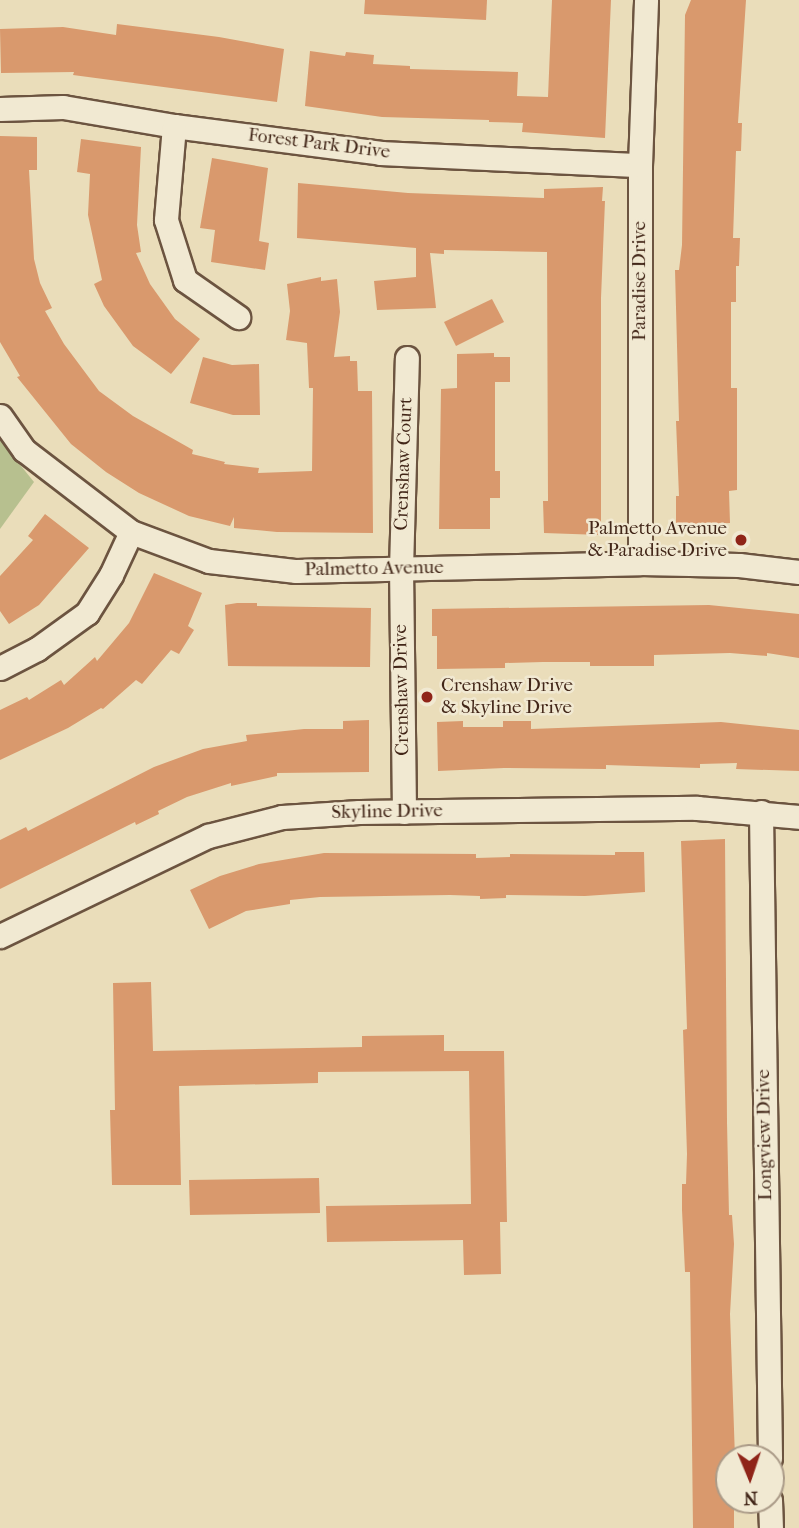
<!DOCTYPE html>
<style>
body{margin:0}
#map{position:relative;width:799px;height:1528px;overflow:hidden;background:#eaddba;font-family:"IM FELL French Canon",serif}
div>[style]{position:absolute}
.green>*{inset:0;background:#b7c08f}
.building>*{inset:0;background:#d9996d}
.roads{filter:drop-shadow(2px 0 #6c5440) drop-shadow(-2px 0 #6c5440) drop-shadow(0 2px #6c5440) drop-shadow(0 -2px #6c5440)}
.minor>*{height:23px;margin:-11.5px;padding:0 11.5px;transform-origin:11.5px;border-radius:11.5px;background:#f1e9d2}
.dots>*{width:19px;height:19px;translate:-50% -50%;box-sizing:border-box;border:4px solid #f1e9d2;border-radius:50%}
span{translate:-50% -50%;white-space:nowrap;text-align:center;line-height:1.15;-webkit-text-stroke:5px #f1e9d2;paint-order:stroke}
.street-label{font-size:19px;color:#422618}
.poi-label{font-size:19px;color:#422618}
.right{translate:-100% -50%;text-align:right}
.left{translate:0 -50%;text-align:left}
.north{position:absolute;left:715px;top:1444px;width:70px;height:70px;box-sizing:border-box;background:#f1e9d2;border:2px solid #ab9b88;border-radius:50%;rotate:178deg;font-size:19px;font-weight:700;line-height:28px;text-align:center;color:#422618}
.north::after{content:'';display:block;margin:auto;width:24px;height:32px;background:#8f2418;clip-path:polygon(50% 0,100% 100%,50% 72%,0 100%)}
</style>
<div id="map">
<div class="green">
<div style="clip-path:polygon(0 440px,34px 482px,0 529px)"></div>
</div>
<div class="building">
<div style="clip-path:polygon(365px 0,487px 0,486px 20px,364px 14px)"></div>
<div style="clip-path:polygon(552px 0,611px 0,605px 138px,522px 132px,523px 123px,489px 122px,489px 120px,382px 117px,305px 106px,310px 51px,345px 56px,346px 52px,374px 55px,373px 64px,410px 66px,410px 69px,518px 72px,517px 96px,548px 97px)"></div>
<div style="clip-path:polygon(691px 0,746px 0,738px 123px,742px 123px,741px 151px,736px 151px,733px 238px,740px 238px,739px 266px,736px 266px,736px 302px,731px 302px,731px 388px,737px 388px,737px 490px,729px 491px,730px 523px,676px 525px,676px 496px,679px 496px,676px 421px,679px 421px,675px 270px,679px 270px,682px 245px,685px 15px)"></div>
<div style="clip-path:polygon(117px 24px,219px 37px,284px 49px,277px 102px,73px 75px,74px 72px,1px 73px,0 29px,63px 27px,116px 35px)"></div>
<div style="clip-path:polygon(0 136px,37px 137px,37px 170px,29px 170px,34px 259px,40px 283px,52px 308px,45px 311px,64px 344px,99px 391px,133px 416px,193px 450px,192px 454px,225px 462px,224px 464px,259px 468px,258px 473px,312px 471px,313px 388px,309px 388px,307px 343px,286px 340px,290px 311px,287px 284px,321px 277px,321px 281px,337px 279px,340px 312px,334px 357px,350px 356px,350px 361px,357px 361px,358px 391px,372px 391px,373px 533px,277px 532px,234px 528px,234px 517px,230px 526px,189px 516px,139px 493px,106px 472px,71px 444px,17px 377px,20px 376px,0 342px)"></div>
<div style="clip-path:polygon(81px 139px,141px 147px,137px 225px,141px 252px,136px 253px,150px 284px,175px 319px,200px 339px,171px 374px,133px 346px,104px 306px,94px 284px,102px 280px,88px 215px,90px 174px,77px 172px)"></div>
<div style="clip-path:polygon(212px 158px,268px 168px,259px 241px,269px 243px,265px 270px,211px 262px,215px 230px,200px 228px)"></div>
<div style="clip-path:polygon(298px 183px,408px 193px,544px 198px,544px 189px,603px 187px,602px 201px,605px 201px,601px 298px,601px 535px,544px 533px,543px 501px,548px 501px,547px 252px,444px 250px,444px 254px,430px 253px,436px 308px,377px 310px,374px 281px,416px 277px,416px 248px,297px 238px)"></div>
<div style="clip-path:polygon(492px 299px,504px 322px,456px 346px,444px 322px)"></div>
<div style="clip-path:polygon(494px 353px,494px 357px,510px 357px,510px 382px,495px 382px,495px 471px,500px 471px,500px 498px,490px 498px,490px 529px,439px 529px,441px 389px,457px 388px,457px 354px)"></div>
<div style="clip-path:polygon(203px 357px,232px 365px,259px 364px,260px 415px,233px 415px,190px 403px)"></div>
<div style="clip-path:polygon(45px 514px,89px 548px,39px 605px,9px 624px,0 611px,0 576px,33px 540px,28px 536px)"></div>
<div style="clip-path:polygon(154px 573px,202px 593px,188px 626px,194px 630px,179px 654px,171px 650px,142px 684px,136px 680px,103px 709px,101px 708px,68px 728px,0 760px,0 710px,27px 697px,29px 700px,61px 680px,64px 685px,95px 657px,97px 661px,129px 623px)"></div>
<div style="clip-path:polygon(237px 603px,257px 603px,257px 606px,371px 608px,370px 667px,228px 666px,225px 605px)"></div>
<div style="clip-path:polygon(709px 605px,799px 614px,799px 658px,767px 653px,767px 656px,730px 653px,654px 655px,654px 666px,590px 666px,590px 662px,543px 662px,505px 663px,505px 668px,437px 669px,437px 636px,432px 636px,432px 609px)"></div>
<div style="clip-path:polygon(369px 720px,369px 772px,277px 773px,277px 776px,231px 786px,231px 783px,187px 797px,158px 811px,159px 814px,136px 825px,135px 822px,0 889px,0 840px,26px 827px,28px 831px,154px 767px,203px 749px,247px 741px,246px 735px,304px 729px,343px 729px,343px 721px)"></div>
<div style="clip-path:polygon(463px 721px,463px 727px,503px 727px,503px 721px,531px 721px,531px 729px,721px 722px,799px 730px,799px 771px,736px 769px,737px 763px,700px 764px,700px 768px,606px 765px,606px 769px,504px 768px,438px 771px,437px 722px)"></div>
<div style="clip-path:polygon(725px 839px,727px 1122px,729px 1215px,732px 1215px,734px 1244px,730px 1314px,735px 1458px,729px 1458px,729px 1501px,734px 1501px,734px 1528px,693px 1528px,690px 1272px,685px 1272px,682px 1210px,682px 1184px,686px 1184px,687px 1154px,683px 1030px,687px 1029px,681px 841px)"></div>
<div style="clip-path:polygon(615px 852px,644px 852px,645px 892px,585px 896px,506px 895px,506px 898px,480px 899px,480px 896px,450px 895px,320px 897px,290px 900px,290px 904px,246px 911px,209px 929px,190px 890px,220px 876px,259px 864px,324px 853px,476px 854px,476px 858px,510px 857px,510px 854px,615px 855px)"></div>
<div style="clip-path:polygon(151px 982px,153px 1051px,362px 1047px,362px 1036px,444px 1035px,444px 1051px,504px 1051px,507px 1222px,500px 1222px,501px 1274px,464px 1275px,463px 1240px,327px 1242px,326px 1206px,471px 1204px,469px 1071px,318px 1072px,318px 1083px,179px 1086px,181px 1185px,112px 1185px,110px 1110px,115px 1110px,113px 983px)"></div>
<div style="clip-path:polygon(319px 1178px,320px 1213px,190px 1215px,189px 1180px)"></div>
</div>
<div class="roads">
<div class="minor">
<div style="left:0;top:109px;width:63px;rotate:-1.8deg"></div>
<div style="left:63px;top:107px;width:113px;rotate:9.7deg"></div>
<div style="left:174px;top:126px;width:209px;rotate:7.4deg"></div>
<div style="left:381px;top:153px;width:259px;rotate:2.7deg"></div>
<div style="left:174px;top:126px;width:94px;rotate:94.9deg"></div>
<div style="left:166px;top:220px;width:63px;rotate:72.4deg"></div>
<div style="left:185px;top:280px;width:65px;rotate:34.9deg"></div>
<div style="left:0;top:416px;width:42px;rotate:54.8deg"></div>
<div style="left:24px;top:450px;width:135px;rotate:37.5deg"></div>
<div style="left:131px;top:532px;width:83px;rotate:20.4deg"></div>
<div style="left:209px;top:561px;width:88px;rotate:6.6deg"></div>
<div style="left:296px;top:571px;width:344px;rotate:-1.3deg"></div>
<div style="left:640px;top:563px;width:99px;rotate:1.2deg"></div>
<div style="left:739px;top:565px;width:60px;rotate:6.7deg"></div>
<div style="left:640px;top:563px;width:398px;rotate:-90deg"></div>
<div style="left:640px;top:165px;width:165px;rotate:-87.9deg"></div>
<div style="left:0;top:668px;width:42px;rotate:-27.2deg"></div>
<div style="left:37px;top:649px;width:62px;rotate:-35.8deg"></div>
<div style="left:87px;top:613px;width:45px;rotate:-57.7deg"></div>
<div style="left:111px;top:575px;width:47px;rotate:-65.1deg"></div>
<div style="left:404px;top:812px;width:243px;rotate:-90.7deg"></div>
<div style="left:401px;top:569px;width:211px;rotate:-88.4deg"></div>
<div style="left:761px;top:812px;width:646px;rotate:89.2deg"></div>
<div style="left:0;top:936px;width:231px;rotate:-25.7deg"></div>
<div style="left:208px;top:836px;width:76px;rotate:-14.4deg"></div>
<div style="left:282px;top:817px;width:77px;rotate:-3.7deg"></div>
<div style="left:359px;top:812px;width:338px;rotate:-0.7deg"></div>
<div style="left:697px;top:808px;width:102px;rotate:5deg"></div>
<div style="left:770px;top:1500px;width:28px;rotate:88deg"></div>
</div>
</div>
<div class="dots">
<div style="left:741px;top:540px;background:#8f2418"></div>
<div style="left:427px;top:697px;background:#8f2418"></div>
</div>
<div class="street-label">
<span style="left:319px;top:144px;rotate:7deg">Forest Park Drive</span>
<span style="left:640px;top:281px;rotate:-90deg">Paradise Drive</span>
<span style="left:404px;top:464px;rotate:-88deg">Crenshaw Court</span>
<span style="left:374px;top:569px;rotate:-1deg">Palmetto Avenue</span>
<span style="left:402px;top:690px;rotate:-91deg">Crenshaw Drive</span>
<span style="left:387px;top:812px;rotate:-1deg">Skyline Drive</span>
<span style="left:765px;top:1135px;rotate:-91deg">Longview Drive</span>
</div>
<div class="poi-label">
<span class="right" style="left:727px;top:540px">Palmetto Avenue<br>&amp; Paradise Drive</span>
<span class="left" style="left:441px;top:697px">Crenshaw Drive<br>&amp; Skyline Drive</span>
</div>
<div class="north">N</div>
</div>
